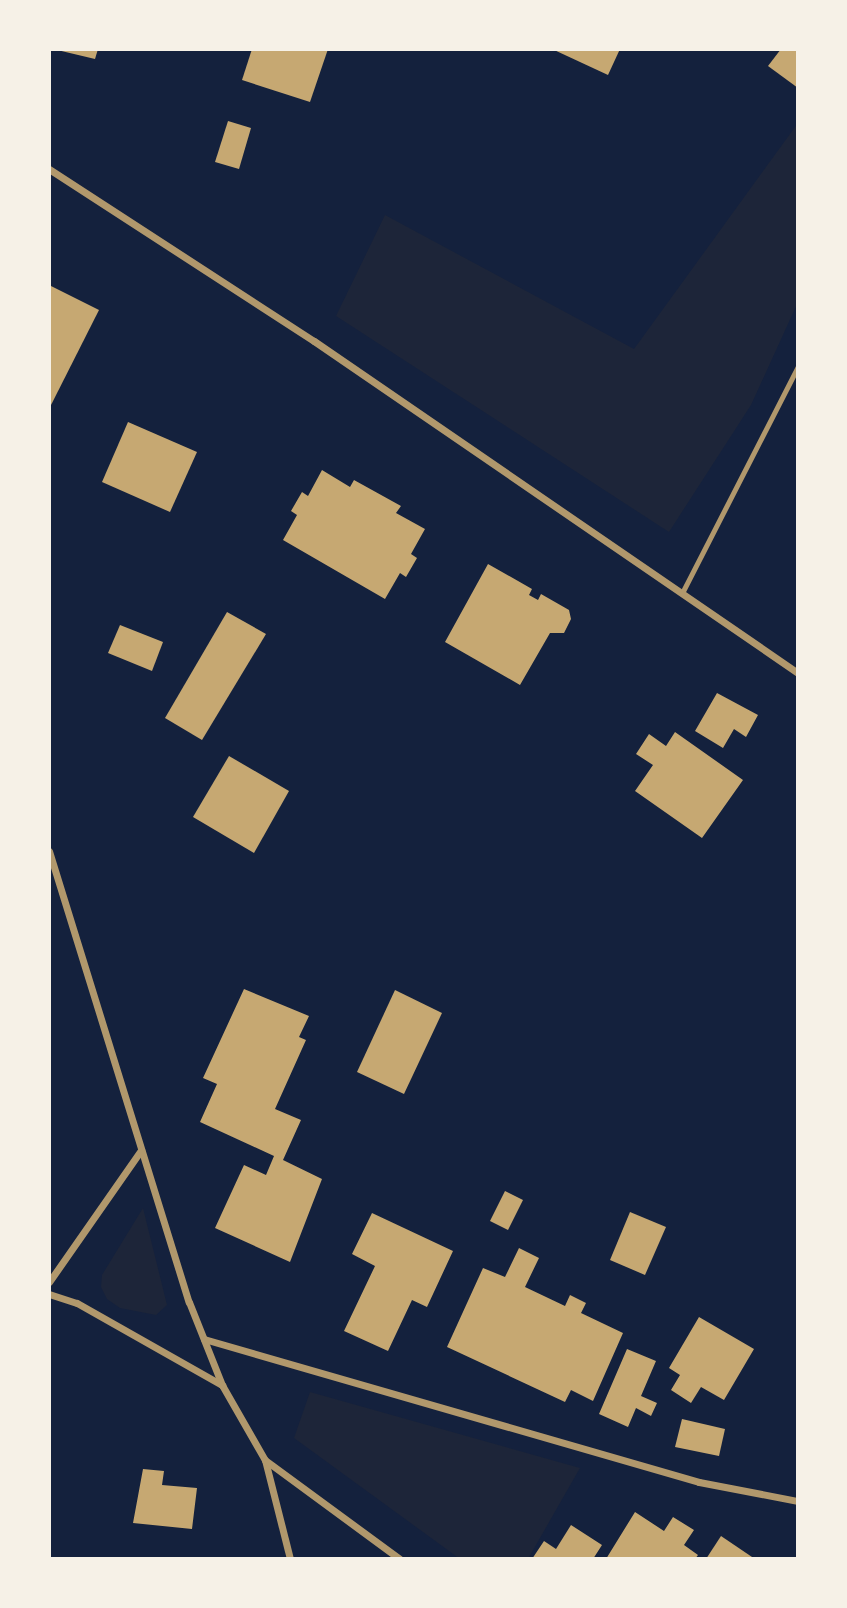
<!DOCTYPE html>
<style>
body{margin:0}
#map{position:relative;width:847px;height:1608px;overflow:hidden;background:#14213d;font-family:"Fira Sans",sans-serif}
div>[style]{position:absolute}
.green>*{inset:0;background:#1d2539}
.building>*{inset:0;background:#c6a872}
.service>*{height:5px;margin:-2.5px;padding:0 2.5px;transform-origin:2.5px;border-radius:2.5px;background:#b1986c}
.minor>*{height:7px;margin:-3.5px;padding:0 3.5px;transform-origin:3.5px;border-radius:3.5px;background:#b1986c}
span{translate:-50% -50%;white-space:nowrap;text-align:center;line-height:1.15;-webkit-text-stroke:7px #f6f1e7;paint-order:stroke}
.frame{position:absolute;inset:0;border:51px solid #f6f1e7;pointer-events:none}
</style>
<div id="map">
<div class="green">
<div style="clip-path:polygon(798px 123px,798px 302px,751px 405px,669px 532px,336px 316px,385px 215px,634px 349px)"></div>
<div style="clip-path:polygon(143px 1208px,167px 1305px,156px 1315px,120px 1308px,107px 1299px,101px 1287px,102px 1275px)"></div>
<div style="clip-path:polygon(310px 1392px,580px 1468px,528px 1559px,460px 1559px,294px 1438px)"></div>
</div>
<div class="building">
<div style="clip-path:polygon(53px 49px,98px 49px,95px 59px)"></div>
<div style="clip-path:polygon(252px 49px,328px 49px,310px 102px,242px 80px)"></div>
<div style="clip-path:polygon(552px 49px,620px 49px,608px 75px)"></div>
<div style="clip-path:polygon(781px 49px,798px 50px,798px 88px,768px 66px)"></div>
<div style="clip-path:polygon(228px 121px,251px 128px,239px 169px,215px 162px)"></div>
<div style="clip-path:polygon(49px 285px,99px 310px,49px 409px)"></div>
<div style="clip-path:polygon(128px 422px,197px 452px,170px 512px,102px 482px)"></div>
<div style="clip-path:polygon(322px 470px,350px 487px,354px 480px,401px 506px,396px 513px,425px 529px,411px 554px,417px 558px,406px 577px,400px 573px,385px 599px,283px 540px,297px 515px,291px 511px,302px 492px,308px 496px)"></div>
<div style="clip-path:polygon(488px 564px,532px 589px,529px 595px,538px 600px,541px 594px,569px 610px,571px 619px,564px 633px,550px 633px,520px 685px,445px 642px)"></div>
<div style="clip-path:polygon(227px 612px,266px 634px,202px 740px,165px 718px)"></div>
<div style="clip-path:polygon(120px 625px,163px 642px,152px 671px,108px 653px)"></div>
<div style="clip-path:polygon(717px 693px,758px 715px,746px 737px,734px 729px,723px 748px,695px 731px)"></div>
<div style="clip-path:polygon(675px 732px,743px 780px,702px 838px,635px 791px,653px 765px,636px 754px,649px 734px,666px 746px)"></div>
<div style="clip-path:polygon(229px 756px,289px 791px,254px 853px,193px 817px)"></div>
<div style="clip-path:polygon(244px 989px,309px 1016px,299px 1037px,306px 1040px,275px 1109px,301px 1120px,283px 1160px,322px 1179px,290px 1262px,215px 1228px,244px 1165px,266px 1175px,274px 1156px,200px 1122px,217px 1084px,203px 1078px)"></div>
<div style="clip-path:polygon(395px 990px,442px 1013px,404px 1094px,357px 1072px)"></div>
<div style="clip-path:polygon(505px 1191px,523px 1200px,508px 1230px,490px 1221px)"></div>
<div style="clip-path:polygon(630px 1212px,666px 1227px,645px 1275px,610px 1260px)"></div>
<div style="clip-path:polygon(372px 1213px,453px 1251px,427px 1307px,412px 1300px,388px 1351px,344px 1331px,375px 1266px,352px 1254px)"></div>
<div style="clip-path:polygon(519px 1248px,539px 1258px,525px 1287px,565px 1306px,570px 1295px,586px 1303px,581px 1313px,623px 1333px,593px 1401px,571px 1390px,565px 1402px,447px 1347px,483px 1268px,505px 1277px)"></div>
<div style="clip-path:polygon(699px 1317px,754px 1349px,724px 1400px,701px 1387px,691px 1403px,671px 1390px,680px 1375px,669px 1368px)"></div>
<div style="clip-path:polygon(627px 1349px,656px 1361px,641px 1396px,657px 1403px,651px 1416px,636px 1408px,628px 1427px,599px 1414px)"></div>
<div style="clip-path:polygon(682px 1419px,725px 1429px,719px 1456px,675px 1447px)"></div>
<div style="clip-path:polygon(143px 1469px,164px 1471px,162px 1485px,197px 1488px,192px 1529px,133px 1523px)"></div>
<div style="clip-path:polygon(635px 1512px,664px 1531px,673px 1517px,694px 1530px,684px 1545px,698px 1555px,695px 1559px,606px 1559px)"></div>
<div style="clip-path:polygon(571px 1525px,602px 1545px,593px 1559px,532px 1559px,544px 1541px,556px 1549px)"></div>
<div style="clip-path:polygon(721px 1536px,755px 1559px,706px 1559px)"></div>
</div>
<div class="service">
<div style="left:682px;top:593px;width:255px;rotate:-62.9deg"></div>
</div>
<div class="minor">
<div style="left:49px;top:169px;width:316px;rotate:33deg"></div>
<div style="left:314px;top:341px;width:587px;rotate:34.45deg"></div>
<div style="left:49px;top:851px;width:472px;rotate:72.8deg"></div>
<div style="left:189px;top:1302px;width:89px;rotate:68.3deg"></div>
<div style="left:222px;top:1385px;width:86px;rotate:60.2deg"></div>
<div style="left:265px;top:1460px;width:102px;rotate:75.8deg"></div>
<div style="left:49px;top:1282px;width:161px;rotate:-55.1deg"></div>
<div style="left:49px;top:1294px;width:29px;rotate:18deg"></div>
<div style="left:77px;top:1303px;width:167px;rotate:29.5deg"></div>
<div style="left:204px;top:1339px;width:515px;rotate:16.11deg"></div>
<div style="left:699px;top:1482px;width:101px;rotate:10.9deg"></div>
<div style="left:265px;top:1460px;width:167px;rotate:36.3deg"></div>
</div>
<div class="frame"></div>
</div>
